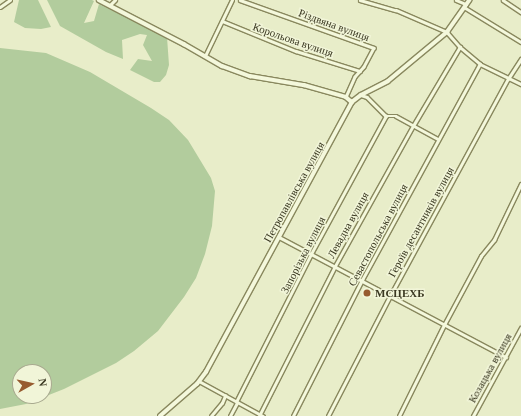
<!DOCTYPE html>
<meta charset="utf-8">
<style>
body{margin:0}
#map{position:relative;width:521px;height:416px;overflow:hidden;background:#e8edc9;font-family:"Times New Roman",serif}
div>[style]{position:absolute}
.green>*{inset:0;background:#b2cc9d}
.roads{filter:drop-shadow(1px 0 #89885e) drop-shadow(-1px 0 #89885e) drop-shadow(0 1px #89885e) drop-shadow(0 -1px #89885e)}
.street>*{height:2.5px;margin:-1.25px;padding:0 1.25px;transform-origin:1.25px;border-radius:1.25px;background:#f4f8dc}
.secondary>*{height:3.5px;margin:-1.75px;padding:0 1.75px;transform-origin:1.75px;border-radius:1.75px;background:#f4f8dc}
.dots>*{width:11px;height:11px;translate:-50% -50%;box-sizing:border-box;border:2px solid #f1f5d8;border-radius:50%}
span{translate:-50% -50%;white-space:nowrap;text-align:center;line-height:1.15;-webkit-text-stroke:3px #f1f5d8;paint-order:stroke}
.street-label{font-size:11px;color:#3a3821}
.poi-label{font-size:11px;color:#3a3821;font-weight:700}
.left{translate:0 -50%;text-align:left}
.north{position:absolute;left:12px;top:364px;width:40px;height:40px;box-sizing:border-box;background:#f1f5d8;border:1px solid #a8a98f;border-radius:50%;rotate:82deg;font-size:11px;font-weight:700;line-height:16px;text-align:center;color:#3a3821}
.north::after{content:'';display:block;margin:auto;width:14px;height:18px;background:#975c30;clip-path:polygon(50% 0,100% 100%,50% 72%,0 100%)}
</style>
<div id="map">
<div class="green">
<div style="clip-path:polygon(19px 0,38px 0,51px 27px,41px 29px,25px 28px,14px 22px)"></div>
<div style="clip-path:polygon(47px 0,92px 0,94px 1px,84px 23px,94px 21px,99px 4px,167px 37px,169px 65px,166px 75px,160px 82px,154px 82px,130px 70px,138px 59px,152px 61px,143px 45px,147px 35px,140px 34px,122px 40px,123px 59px,106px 52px,60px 26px)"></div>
<div style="clip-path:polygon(evenodd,0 48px,46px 53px,90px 72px,151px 108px,169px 120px,188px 140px,211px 178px,215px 191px,212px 226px,205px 254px,196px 278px,184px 297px,158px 331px,134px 351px,116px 363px,64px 389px,26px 404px,0 409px,0 48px,20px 372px,44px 372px,44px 396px,20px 396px,20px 372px)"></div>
</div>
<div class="roads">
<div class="street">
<div style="left:240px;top:0;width:142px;rotate:19.7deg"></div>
<div style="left:374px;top:48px;width:21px;rotate:118deg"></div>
<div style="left:364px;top:67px;width:13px;rotate:132deg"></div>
<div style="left:355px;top:77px;width:22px;rotate:114deg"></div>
<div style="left:360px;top:0;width:37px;rotate:16deg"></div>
<div style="left:396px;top:10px;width:56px;rotate:23.3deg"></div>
<div style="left:447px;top:32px;width:20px;rotate:49deg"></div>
<div style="left:460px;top:47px;width:26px;rotate:40deg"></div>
<div style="left:480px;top:64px;width:46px;rotate:26deg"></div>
<div style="left:456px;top:0;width:11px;rotate:22deg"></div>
<div style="left:503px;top:0;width:22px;rotate:34deg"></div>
<div style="left:110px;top:5px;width:7px;rotate:-45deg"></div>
<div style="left:0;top:7px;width:12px;rotate:-35deg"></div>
<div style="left:464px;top:7px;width:67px;rotate:31.6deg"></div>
<div style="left:222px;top:21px;width:80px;rotate:22.1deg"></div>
<div style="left:296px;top:51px;width:67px;rotate:17.4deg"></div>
<div style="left:205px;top:56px;width:62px;rotate:-64.3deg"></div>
<div style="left:361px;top:95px;width:6px;rotate:18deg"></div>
<div style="left:367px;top:97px;width:27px;rotate:45deg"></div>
<div style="left:386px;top:116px;width:10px"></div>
<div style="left:396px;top:116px;width:48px;rotate:28.7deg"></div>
<div style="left:279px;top:237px;width:257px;rotate:27.9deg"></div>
<div style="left:199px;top:381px;width:73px;rotate:28.7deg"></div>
<div style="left:236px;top:402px;width:166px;rotate:-63.1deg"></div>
<div style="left:311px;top:254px;width:157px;rotate:-61.5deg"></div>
<div style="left:211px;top:416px;width:17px;rotate:-50deg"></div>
<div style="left:222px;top:403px;width:8px;rotate:-67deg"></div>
<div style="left:230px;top:416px;width:15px;rotate:-62deg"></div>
<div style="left:259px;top:416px;width:168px;rotate:-63.1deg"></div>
<div style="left:335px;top:266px;width:160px;rotate:-60.9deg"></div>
<div style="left:413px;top:126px;width:92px;rotate:-59.3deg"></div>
<div style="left:293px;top:416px;width:153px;rotate:-63.1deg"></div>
<div style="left:362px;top:280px;width:246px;rotate:-61.4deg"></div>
<div style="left:328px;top:416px;width:135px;rotate:-62.7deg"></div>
<div style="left:390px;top:296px;width:247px;rotate:-61.5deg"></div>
<div style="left:508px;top:79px;width:24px;rotate:-57deg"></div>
<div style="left:399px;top:416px;width:102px;rotate:-63.7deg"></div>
<div style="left:444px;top:325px;width:78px;rotate:-61.8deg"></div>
<div style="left:481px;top:256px;width:21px;rotate:-51deg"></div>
<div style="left:494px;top:240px;width:62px;rotate:-64.3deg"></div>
<div style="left:473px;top:416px;width:100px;rotate:-61.4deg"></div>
</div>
<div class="secondary">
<div style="left:99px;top:0;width:96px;rotate:27.4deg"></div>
<div style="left:184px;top:44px;width:44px;rotate:30.1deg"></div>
<div style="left:222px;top:66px;width:30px;rotate:20deg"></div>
<div style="left:250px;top:76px;width:55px;rotate:9.5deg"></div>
<div style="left:304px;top:85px;width:44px;rotate:15.9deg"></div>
<div style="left:346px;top:97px;width:8px;rotate:40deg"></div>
<div style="left:160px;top:416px;width:49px;rotate:-40.9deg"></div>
<div style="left:197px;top:384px;width:15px;rotate:-53deg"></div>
<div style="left:206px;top:372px;width:307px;rotate:-61.6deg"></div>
<div style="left:352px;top:102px;width:11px;rotate:-38deg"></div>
<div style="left:361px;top:95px;width:30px;rotate:-27deg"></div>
<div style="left:388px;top:81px;width:77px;rotate:-39.7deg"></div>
<div style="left:447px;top:32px;width:39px;rotate:-55deg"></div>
</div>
</div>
<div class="dots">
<div style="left:367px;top:293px;background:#975c30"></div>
</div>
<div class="street-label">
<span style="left:334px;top:25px;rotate:20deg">Різдвяна вулиця</span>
<span style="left:293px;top:40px;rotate:19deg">Корольова вулиця</span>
<span style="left:294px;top:192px;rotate:-61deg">Петропавлівська вулиця</span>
<span style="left:421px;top:222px;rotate:-61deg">Героїв десантників вулиця</span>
<span style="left:348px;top:225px;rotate:-61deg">Левадна вулиця</span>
<span style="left:378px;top:235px;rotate:-62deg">Севастопольська вулиця</span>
<span style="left:303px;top:255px;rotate:-63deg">Запорізька вулиця</span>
<span style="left:490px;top:368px;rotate:-61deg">Козацька вулиця</span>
</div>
<div class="poi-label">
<span class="left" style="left:375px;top:293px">МСЦЕХБ</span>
</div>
<div class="north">N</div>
</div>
